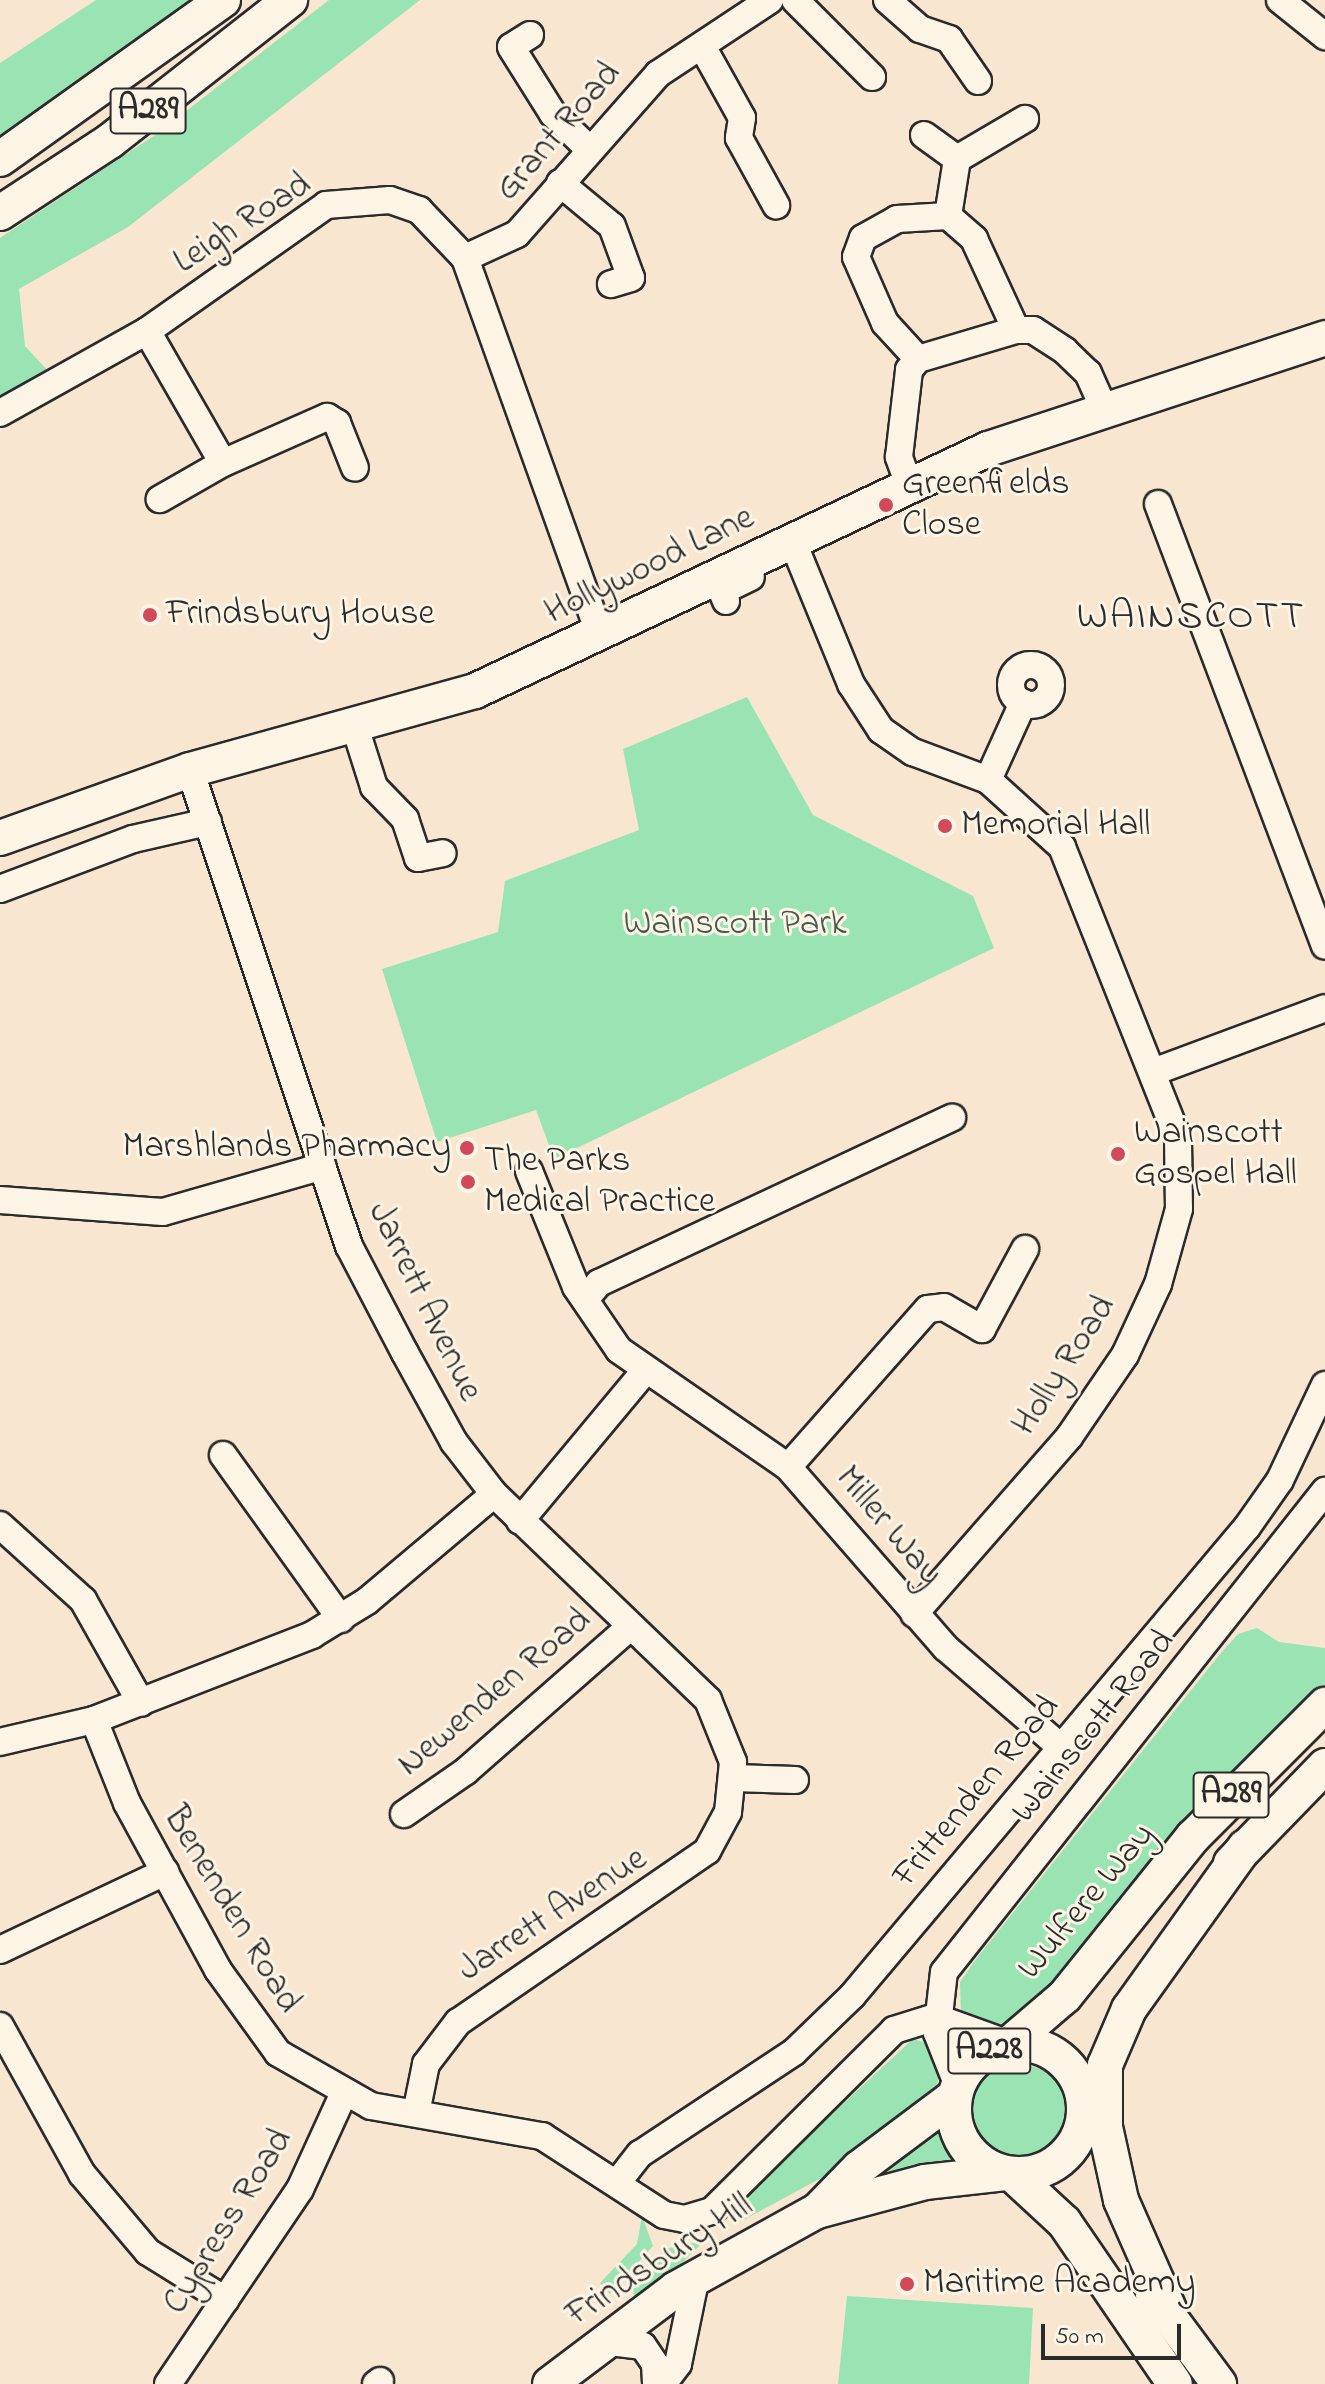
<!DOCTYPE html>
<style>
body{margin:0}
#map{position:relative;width:1325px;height:2384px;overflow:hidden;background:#f8e6d0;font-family:"Indie Flower",sans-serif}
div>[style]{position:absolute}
.green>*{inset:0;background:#9ae4b3}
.round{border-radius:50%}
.roads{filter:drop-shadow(2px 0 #2b2b2b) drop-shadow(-2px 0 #2b2b2b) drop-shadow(0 2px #2b2b2b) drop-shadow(0 -2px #2b2b2b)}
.minor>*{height:26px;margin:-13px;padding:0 13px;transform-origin:13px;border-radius:13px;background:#fcf5e5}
.minor>.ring{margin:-13px;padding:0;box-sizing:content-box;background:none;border:26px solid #fcf5e5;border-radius:50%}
.major>*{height:34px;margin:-17px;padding:0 17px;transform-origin:17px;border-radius:17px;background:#fcf5e5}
.major>.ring{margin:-17px;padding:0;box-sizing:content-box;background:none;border:34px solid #fcf5e5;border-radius:50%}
.dots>*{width:22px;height:22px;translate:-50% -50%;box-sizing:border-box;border:4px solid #fcf5e5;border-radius:50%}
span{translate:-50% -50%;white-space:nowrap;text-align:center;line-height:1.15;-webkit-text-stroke:6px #fcf5e5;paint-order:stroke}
.shield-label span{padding:2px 6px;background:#fcf5e5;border:2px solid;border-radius:6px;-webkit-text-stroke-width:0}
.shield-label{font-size:34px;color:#2b2b2b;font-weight:700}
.street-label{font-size:36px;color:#2b2b2b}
.poi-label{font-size:36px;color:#2b2b2b}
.left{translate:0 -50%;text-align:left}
.right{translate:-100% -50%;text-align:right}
.park-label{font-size:36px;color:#47594d}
.quarter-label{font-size:40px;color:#2b2b2b;letter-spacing:2px}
.scale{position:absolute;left:1041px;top:2324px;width:140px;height:36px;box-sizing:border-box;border:4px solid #2b2b2b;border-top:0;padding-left:10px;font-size:24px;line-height:28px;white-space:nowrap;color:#2b2b2b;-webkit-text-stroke:6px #fcf5e5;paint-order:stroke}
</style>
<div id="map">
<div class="green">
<div style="clip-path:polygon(96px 0,210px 0,0 150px,0 63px)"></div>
<div style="clip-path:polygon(329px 0,420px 0,128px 227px,19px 289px,25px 346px,50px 373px,0 405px,0 238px,158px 133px)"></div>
<div style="clip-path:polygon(747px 697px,813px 815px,973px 896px,994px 948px,554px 1159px,536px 1110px,437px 1142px,382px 969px,498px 932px,505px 881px,639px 830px,623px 749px)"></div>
<div style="clip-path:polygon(1257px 1628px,1279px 1642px,1325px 1648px,1325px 1685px,1242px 1763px,1035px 2007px,986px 2031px,961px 2017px,960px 1982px,976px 1959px,1220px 1654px,1238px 1634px)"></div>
<div style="clip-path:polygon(913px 2039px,930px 2044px,940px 2062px,936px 2095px,860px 2157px,740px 2222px,731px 2207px)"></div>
<div class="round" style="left:968px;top:2064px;width:100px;height:100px"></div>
<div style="clip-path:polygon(938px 2127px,956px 2164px,857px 2182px)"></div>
<div style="clip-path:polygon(642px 2216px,653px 2246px,610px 2294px,600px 2283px,637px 2244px)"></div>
<div style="clip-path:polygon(705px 2240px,671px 2274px,634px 2299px,633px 2286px,665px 2249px)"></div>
<div style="clip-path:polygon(847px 2296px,1033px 2308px,1029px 2384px,838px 2384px)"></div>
</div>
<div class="roads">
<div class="minor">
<div style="left:795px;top:0;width:109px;rotate:45deg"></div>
<div style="left:887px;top:0;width:44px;rotate:41.3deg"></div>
<div style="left:920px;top:29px;width:31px;rotate:19deg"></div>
<div style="left:949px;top:39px;width:51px;rotate:55.4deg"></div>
<div style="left:1280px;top:0;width:58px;rotate:38.7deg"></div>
<div style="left:530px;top:35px;width:22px;rotate:148deg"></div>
<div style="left:511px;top:47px;width:79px;rotate:57.9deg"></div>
<div style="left:553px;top:114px;width:49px;rotate:44.2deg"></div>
<div style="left:702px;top:46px;width:82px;rotate:60.9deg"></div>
<div style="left:742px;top:118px;width:20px;rotate:99deg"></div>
<div style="left:739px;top:138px;width:77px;rotate:61.1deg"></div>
<div style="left:924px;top:135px;width:41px;rotate:36deg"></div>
<div style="left:560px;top:183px;width:67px;rotate:39.6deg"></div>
<div style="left:612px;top:226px;width:55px;rotate:69.9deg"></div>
<div style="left:631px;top:278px;width:21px;rotate:163deg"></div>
<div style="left:948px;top:216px;width:58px;rotate:-81deg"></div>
<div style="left:957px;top:159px;width:79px;rotate:-30.5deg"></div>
<div style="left:465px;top:258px;width:57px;rotate:-24.8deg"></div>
<div style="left:517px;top:234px;width:213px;rotate:-48.6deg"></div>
<div style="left:658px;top:74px;width:134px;rotate:-33.5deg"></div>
<div style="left:147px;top:331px;width:152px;rotate:60.1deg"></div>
<div style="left:223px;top:463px;width:73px;rotate:150.3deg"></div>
<div style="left:918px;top:359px;width:102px;rotate:-16.5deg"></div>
<div style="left:0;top:413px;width:168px;rotate:-29.2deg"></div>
<div style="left:147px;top:331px;width:219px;rotate:-35.1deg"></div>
<div style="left:326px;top:205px;width:64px;rotate:-4.5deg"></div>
<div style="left:390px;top:200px;width:31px;rotate:19deg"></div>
<div style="left:419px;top:210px;width:66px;rotate:46.2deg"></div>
<div style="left:465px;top:258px;width:401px;rotate:70.3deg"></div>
<div style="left:223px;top:463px;width:114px;rotate:-23.9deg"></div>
<div style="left:327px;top:417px;width:12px;rotate:31deg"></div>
<div style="left:337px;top:423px;width:48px;rotate:68.2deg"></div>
<div style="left:909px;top:485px;width:30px;rotate:-110deg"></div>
<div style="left:899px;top:457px;width:88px;rotate:-83.4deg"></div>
<div style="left:909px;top:370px;width:14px;rotate:-51deg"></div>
<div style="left:918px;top:359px;width:49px;rotate:-132.5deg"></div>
<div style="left:885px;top:323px;width:72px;rotate:-113.7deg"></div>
<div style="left:856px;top:257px;width:20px;rotate:-70deg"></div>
<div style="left:863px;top:238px;width:39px;rotate:-29deg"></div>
<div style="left:897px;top:219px;width:51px;rotate:-3.4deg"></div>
<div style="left:948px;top:216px;width:35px;rotate:41deg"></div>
<div style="left:974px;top:239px;width:100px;rotate:65.2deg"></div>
<div style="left:1016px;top:330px;width:17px"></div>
<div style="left:1033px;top:330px;width:38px;rotate:33deg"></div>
<div style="left:1065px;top:351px;width:32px;rotate:44deg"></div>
<div style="left:1088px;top:373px;width:42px;rotate:65.9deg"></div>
<div style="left:1158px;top:504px;width:472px;rotate:69.3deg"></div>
<div style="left:792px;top:540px;width:156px;rotate:67.7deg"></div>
<div style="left:851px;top:684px;width:55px;rotate:56.9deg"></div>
<div style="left:881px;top:730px;width:39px;rotate:35deg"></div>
<div style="left:913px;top:752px;width:80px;rotate:20.5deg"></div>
<div style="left:988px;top:780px;width:100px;rotate:42.2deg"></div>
<div style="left:1062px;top:847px;width:314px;rotate:68.3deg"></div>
<div style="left:1178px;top:1139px;width:70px;rotate:89.2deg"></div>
<div style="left:1179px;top:1209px;width:78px;rotate:105.6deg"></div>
<div style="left:1158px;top:1284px;width:78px;rotate:114.9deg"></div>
<div style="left:1125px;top:1355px;width:99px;rotate:124.3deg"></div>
<div style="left:1069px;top:1437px;width:235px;rotate:131.2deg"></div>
<div style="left:726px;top:601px;width:11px;rotate:-112deg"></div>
<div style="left:722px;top:591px;width:32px;rotate:-26deg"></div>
<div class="ring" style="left:1011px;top:665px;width:14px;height:14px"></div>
<div style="left:355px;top:727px;width:63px;rotate:72.4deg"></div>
<div style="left:374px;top:787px;width:45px;rotate:45.9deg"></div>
<div style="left:405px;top:819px;width:41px;rotate:71.6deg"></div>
<div style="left:418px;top:858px;width:25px;rotate:-11deg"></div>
<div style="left:190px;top:770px;width:502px;rotate:71.53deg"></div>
<div style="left:349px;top:1246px;width:121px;rotate:62.4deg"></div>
<div style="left:405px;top:1353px;width:102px;rotate:61.2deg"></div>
<div style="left:454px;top:1442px;width:66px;rotate:52.4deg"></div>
<div style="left:494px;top:1494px;width:297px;rotate:43.9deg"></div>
<div style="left:708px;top:1700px;width:67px;rotate:68deg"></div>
<div style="left:733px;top:1762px;width:50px;rotate:95.7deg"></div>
<div style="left:728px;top:1812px;width:44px;rotate:118.3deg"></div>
<div style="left:707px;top:1851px;width:302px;rotate:145.5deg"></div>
<div style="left:458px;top:2022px;width:53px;rotate:127.3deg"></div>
<div style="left:426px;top:2064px;width:50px;rotate:101.5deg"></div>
<div style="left:988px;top:780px;width:85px;rotate:-65.6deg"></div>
<div style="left:0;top:889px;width:142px;rotate:-20.6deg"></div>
<div style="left:133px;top:839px;width:77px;rotate:-12.8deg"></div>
<div style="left:1156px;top:1071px;width:180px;rotate:-20.4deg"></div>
<div style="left:529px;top:1171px;width:125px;rotate:67.9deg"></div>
<div style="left:576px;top:1287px;width:76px;rotate:55.7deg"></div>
<div style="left:619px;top:1350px;width:206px;rotate:34.7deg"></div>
<div style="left:788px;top:1467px;width:240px;rotate:48.9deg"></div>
<div style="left:946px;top:1648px;width:153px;rotate:40.8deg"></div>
<div style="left:0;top:1200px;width:163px;rotate:4.2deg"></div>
<div style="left:163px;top:1212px;width:166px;rotate:-16deg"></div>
<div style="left:588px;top:1296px;width:17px;rotate:-50deg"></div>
<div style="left:599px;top:1283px;width:390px;rotate:-25.1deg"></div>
<div style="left:223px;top:1455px;width:202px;rotate:54.3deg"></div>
<div style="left:788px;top:1467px;width:211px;rotate:-48.5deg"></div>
<div style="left:928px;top:1309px;width:16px;rotate:-7deg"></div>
<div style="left:944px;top:1307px;width:44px;rotate:30.1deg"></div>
<div style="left:982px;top:1329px;width:91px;rotate:-61.7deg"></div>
<div style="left:520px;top:1521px;width:195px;rotate:-50.2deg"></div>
<div style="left:0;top:1525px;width:112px;rotate:42.1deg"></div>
<div style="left:83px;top:1600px;width:118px;rotate:60.6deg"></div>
<div style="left:94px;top:1720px;width:89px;rotate:68.3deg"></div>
<div style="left:127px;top:1803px;width:190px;rotate:61.4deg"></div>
<div style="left:218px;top:1970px;width:102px;rotate:54.1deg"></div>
<div style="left:278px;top:2053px;width:107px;rotate:29.7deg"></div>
<div style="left:371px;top:2106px;width:174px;rotate:10deg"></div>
<div style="left:542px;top:2136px;width:145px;rotate:32.9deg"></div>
<div style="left:664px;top:2215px;width:21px;rotate:11deg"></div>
<div style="left:685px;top:2219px;width:28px;rotate:-17deg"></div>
<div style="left:712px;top:2211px;width:257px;rotate:-44.8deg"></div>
<div style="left:894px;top:2030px;width:47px;rotate:-17.3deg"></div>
<div style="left:0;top:1742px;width:97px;rotate:-13.2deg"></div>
<div style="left:94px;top:1720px;width:234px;rotate:-21.3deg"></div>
<div style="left:312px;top:1635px;width:65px;rotate:-31.7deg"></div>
<div style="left:367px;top:1601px;width:166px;rotate:-40.1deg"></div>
<div style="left:734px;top:1778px;width:61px;rotate:1.9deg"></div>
<div style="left:404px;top:1814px;width:75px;rotate:-34.7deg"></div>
<div style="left:466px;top:1771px;width:218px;rotate:-41.3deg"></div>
<div style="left:0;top:1950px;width:183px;rotate:-25.3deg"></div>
<div style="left:940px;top:2019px;width:73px;rotate:19.9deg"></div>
<div style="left:0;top:2026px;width:169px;rotate:61deg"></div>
<div style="left:82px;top:2174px;width:102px;rotate:49.8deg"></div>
<div style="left:148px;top:2252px;width:91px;rotate:31.9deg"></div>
<div style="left:958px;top:2086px;width:57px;rotate:-111.6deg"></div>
<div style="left:937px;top:2033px;width:61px;rotate:-83.5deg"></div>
<div style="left:944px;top:1972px;width:614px;rotate:-51.62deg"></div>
<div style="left:617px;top:2183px;width:37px;rotate:-52deg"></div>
<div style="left:640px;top:2154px;width:185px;rotate:-33.5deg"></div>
<div style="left:794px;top:2052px;width:81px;rotate:-44deg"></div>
<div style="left:852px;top:1996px;width:613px;rotate:-49.9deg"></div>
<div style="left:1247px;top:1527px;width:57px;rotate:-54.9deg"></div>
<div style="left:1280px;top:1480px;width:105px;rotate:-64.7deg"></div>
<div style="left:602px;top:2341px;width:41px;rotate:7deg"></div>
<div style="left:643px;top:2346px;width:22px;rotate:56deg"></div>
<div style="left:655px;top:2364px;width:20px;rotate:87deg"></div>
<div style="left:168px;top:2384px;width:235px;rotate:-55.9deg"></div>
<div style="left:300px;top:2189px;width:103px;rotate:-65.4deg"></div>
<div style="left:376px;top:2384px;width:5px;rotate:-37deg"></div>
<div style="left:663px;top:2384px;width:25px;rotate:-53deg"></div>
<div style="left:678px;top:2364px;width:90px;rotate:-78.4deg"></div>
</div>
<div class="major">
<div style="left:0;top:159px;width:274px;rotate:-35.5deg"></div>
<div style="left:0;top:213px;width:131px;rotate:-33.2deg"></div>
<div style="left:110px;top:141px;width:229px;rotate:-38.1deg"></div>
<div style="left:0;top:838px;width:202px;rotate:-19.7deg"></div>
<div style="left:190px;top:770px;width:296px;rotate:-15.5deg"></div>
<div style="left:475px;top:691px;width:567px;rotate:-25.25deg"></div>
<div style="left:988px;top:449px;width:355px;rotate:-18.2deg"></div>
<div style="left:1231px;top:1863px;width:135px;rotate:-45.9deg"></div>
<div class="ring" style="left:954px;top:2044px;width:96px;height:96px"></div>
<div style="left:1009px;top:2044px;width:74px;rotate:-40.6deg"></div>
<div style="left:1065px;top:1996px;width:204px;rotate:-51.2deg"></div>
<div style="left:1193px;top:1837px;width:187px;rotate:-45deg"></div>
<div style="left:1012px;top:2174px;width:71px;rotate:42.7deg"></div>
<div style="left:1064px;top:2222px;width:196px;rotate:55.6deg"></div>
<div style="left:817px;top:2211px;width:60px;rotate:-45.7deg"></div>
<div style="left:859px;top:2168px;width:119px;rotate:-36.8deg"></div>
<div style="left:1153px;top:2295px;width:111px;rotate:53.4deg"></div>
<div style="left:1169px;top:2309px;width:119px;rotate:-113.8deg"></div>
<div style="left:1121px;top:2200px;width:75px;rotate:-102.4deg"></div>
<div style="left:1105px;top:2127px;width:62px;rotate:-90deg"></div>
<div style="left:1105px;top:2065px;width:61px;rotate:-66.8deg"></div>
<div style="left:1129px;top:2009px;width:199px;rotate:-54.4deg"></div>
<div style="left:550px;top:2384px;width:158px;rotate:-37deg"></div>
<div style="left:676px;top:2289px;width:161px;rotate:-29deg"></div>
<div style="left:817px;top:2211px;width:112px;rotate:-15deg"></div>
<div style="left:925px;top:2182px;width:81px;rotate:-6.3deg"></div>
</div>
</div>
<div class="dots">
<div style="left:886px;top:505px;background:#d1495b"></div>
<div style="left:150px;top:615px;background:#d1495b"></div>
<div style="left:945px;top:826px;background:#d1495b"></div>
<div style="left:467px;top:1148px;background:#d1495b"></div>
<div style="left:1118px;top:1154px;background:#d1495b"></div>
<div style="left:468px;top:1182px;background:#d1495b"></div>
<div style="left:907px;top:2284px;background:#d1495b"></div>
</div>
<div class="shield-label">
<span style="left:148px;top:111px">A289</span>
<span style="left:1231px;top:1795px">A289</span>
<span style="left:989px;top:2051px">A228</span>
</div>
<div class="street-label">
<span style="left:559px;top:132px;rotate:-49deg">Grant Road</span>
<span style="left:243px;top:224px;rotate:-33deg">Leigh Road</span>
<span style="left:650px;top:566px;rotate:-26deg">Hollywood Lane</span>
<span style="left:424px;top:1302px;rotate:64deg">Jarrett Avenue</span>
<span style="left:1065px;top:1366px;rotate:-57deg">Holly Road</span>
<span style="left:888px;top:1527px;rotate:50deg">Miller Way</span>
<span style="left:495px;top:1693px;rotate:-40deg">Newenden Road</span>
<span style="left:1094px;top:1727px;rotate:-51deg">Wainscott Road</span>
<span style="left:977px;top:1792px;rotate:-50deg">Frittenden Road</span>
<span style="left:1087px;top:1902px;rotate:-50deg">Wulfere Way</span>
<span style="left:231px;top:1910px;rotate:59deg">Benenden Road</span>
<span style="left:553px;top:1915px;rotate:-33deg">Jarrett Avenue</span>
<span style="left:229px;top:2222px;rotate:-58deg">Cypress Road</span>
<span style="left:660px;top:2261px;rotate:-33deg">Frindsbury Hill</span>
</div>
<div class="poi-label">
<span class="left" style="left:902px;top:505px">Greenfields<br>Close</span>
<span class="left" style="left:166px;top:615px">Frindsbury House</span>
<span class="left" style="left:961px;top:826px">Memorial Hall</span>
<span class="left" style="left:1134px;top:1154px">Wainscott<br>Gospel Hall</span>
<span class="right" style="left:451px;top:1148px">Marshlands Pharmacy</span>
<span class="left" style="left:484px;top:1182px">The Parks<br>Medical Practice</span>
<span class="left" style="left:923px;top:2284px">Maritime Academy</span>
</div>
<div class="park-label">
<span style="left:735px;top:925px">Wainscott Park</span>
</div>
<div class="quarter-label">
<span style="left:1191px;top:618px">WAINSCOTT</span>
</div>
<div class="scale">50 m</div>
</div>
